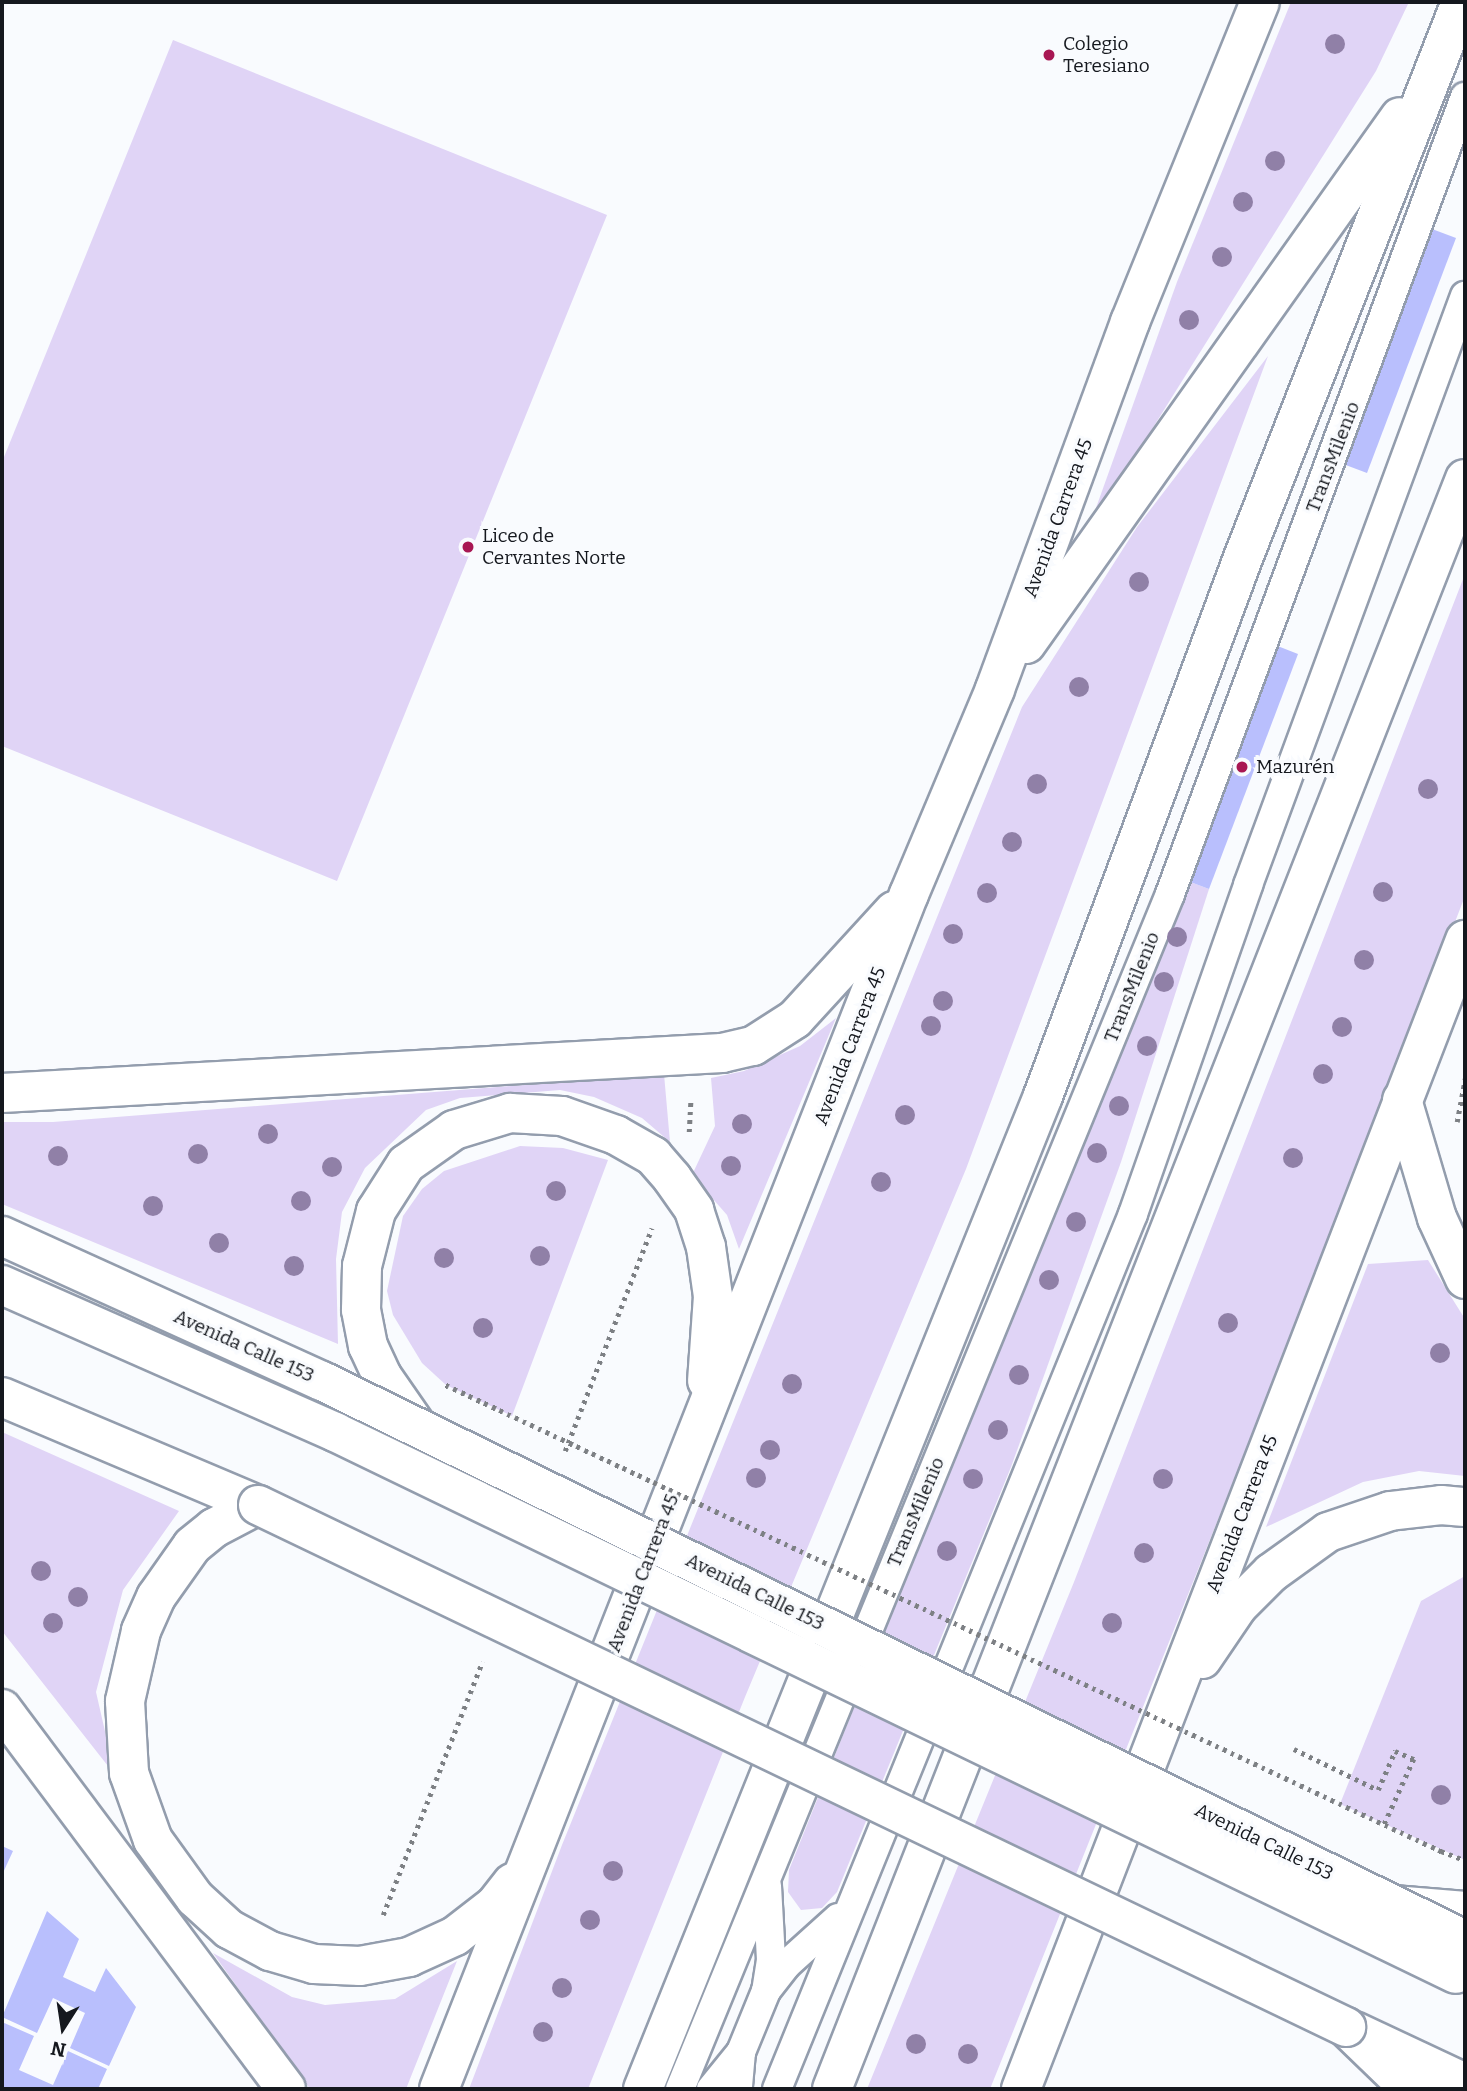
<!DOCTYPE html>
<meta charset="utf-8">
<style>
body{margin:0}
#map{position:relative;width:1467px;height:2091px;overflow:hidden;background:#f9fbfe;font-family:Bitter,serif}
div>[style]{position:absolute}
.green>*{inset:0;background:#e0d4f6}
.building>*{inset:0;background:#b9bffd}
.path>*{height:4.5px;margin-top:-2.25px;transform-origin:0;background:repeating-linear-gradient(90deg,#7d8084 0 3.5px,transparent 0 8.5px)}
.roads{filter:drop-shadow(2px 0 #939dad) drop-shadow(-2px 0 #939dad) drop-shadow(0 2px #939dad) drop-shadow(0 -2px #939dad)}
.lane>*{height:28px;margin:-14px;padding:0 14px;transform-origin:14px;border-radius:14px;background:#fff}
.primary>*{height:38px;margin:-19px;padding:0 19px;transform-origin:19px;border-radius:19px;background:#fff}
.highway>*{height:38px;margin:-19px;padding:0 19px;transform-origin:19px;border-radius:19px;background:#fff}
.path-bridge>*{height:4.5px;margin-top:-2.25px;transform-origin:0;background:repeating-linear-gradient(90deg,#7d8084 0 3.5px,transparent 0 8.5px)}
.bridges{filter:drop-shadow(2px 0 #939dad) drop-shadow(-2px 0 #939dad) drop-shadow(0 2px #939dad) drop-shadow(0 -2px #939dad)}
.primary-bridge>*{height:38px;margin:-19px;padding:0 19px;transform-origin:19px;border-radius:19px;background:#fff}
.trees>*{width:20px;height:20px;margin:-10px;border-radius:50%;background:#9080a7}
.dots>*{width:19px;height:19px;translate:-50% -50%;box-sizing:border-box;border:4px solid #f9fbfe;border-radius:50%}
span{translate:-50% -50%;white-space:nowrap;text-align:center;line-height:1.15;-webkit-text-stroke:6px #f9fbfe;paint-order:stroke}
.poi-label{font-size:19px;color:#15181e}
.left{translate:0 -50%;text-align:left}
.street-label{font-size:19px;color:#15181e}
.frame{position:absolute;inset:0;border:4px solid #15181e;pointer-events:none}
.north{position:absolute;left:28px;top:1993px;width:70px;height:70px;-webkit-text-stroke:5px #f9fbfe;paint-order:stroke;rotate:192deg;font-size:19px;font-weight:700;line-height:28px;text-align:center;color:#15181e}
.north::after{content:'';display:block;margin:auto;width:24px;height:32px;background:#15181e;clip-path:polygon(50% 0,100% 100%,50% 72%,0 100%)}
</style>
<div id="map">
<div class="green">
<div style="clip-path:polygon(1291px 2px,1409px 2px,1376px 71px,1087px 533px,1177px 282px)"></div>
<div style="clip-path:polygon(173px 40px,607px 215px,337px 881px,2px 746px,2px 462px)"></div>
<div style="clip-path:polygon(1268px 356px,966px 1169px,745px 1697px,588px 2089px,469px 2089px,562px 1845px,1022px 707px,1137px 527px)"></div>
<div style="clip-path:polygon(1465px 574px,1465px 896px,1398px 1070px,990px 2089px,867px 2089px,1074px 1582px)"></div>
<div style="clip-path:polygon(1185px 880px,1209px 889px,1121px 1162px,1011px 1467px,837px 1892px,822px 1908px,801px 1910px,788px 1892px,789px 1870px)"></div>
<div style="clip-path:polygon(836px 1018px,739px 1249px,727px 1215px,692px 1175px,715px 1126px,711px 1078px,744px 1071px,800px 1046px)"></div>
<div style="clip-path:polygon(664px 1074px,670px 1142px,642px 1118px,594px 1097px,560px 1090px,460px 1098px,426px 1110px,365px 1168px,342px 1212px,336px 1259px,338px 1344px,2px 1204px,2px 1122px,53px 1122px)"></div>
<div style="clip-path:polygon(520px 1146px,563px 1148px,608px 1160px,512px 1416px,446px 1385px,422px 1363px,393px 1315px,387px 1291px,403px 1216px,422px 1189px,444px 1171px)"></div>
<div style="clip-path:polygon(1428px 1260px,1465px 1319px,1465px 1476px,1419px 1471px,1363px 1482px,1266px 1527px,1368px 1264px)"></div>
<div style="clip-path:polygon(2px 1432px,179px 1511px,123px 1590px,96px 1692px,115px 1775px,2px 1631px)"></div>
<div style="clip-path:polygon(1465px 1576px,1465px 1860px,1340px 1804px,1421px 1601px)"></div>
<div style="clip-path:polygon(213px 1953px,292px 1997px,325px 2005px,395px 1999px,457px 1961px,406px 2089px,310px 2089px)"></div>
</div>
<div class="building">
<div style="clip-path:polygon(1432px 229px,1456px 238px,1367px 473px,1343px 464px)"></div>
<div style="clip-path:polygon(1275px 645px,1298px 654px,1209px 889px,1185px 880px)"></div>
<div style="clip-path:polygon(2px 1846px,13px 1851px,2px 1875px)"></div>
<div style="clip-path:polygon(47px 1911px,79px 1939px,63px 1977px,95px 1992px,106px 1968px,136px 2007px,109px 2066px,70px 2048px,85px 2013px,53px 1998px,37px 2033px,2px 2017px)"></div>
<div style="clip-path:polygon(2px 2022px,34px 2036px,19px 2070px,53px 2085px,68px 2051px,107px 2069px,98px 2089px,2px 2089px)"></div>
</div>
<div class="path">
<div style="left:1457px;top:1122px;width:44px;rotate:-79.5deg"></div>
<div style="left:689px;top:1132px;width:33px;rotate:-87deg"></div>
<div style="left:565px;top:1451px;width:239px;rotate:-68.7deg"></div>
<div style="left:1294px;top:1749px;width:93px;rotate:26deg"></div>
<div style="left:1378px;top:1790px;width:43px;rotate:-66.4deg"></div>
<div style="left:1395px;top:1751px;width:21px;rotate:23deg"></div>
<div style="left:1414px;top:1759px;width:72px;rotate:114.4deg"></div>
<div style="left:1441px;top:1851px;width:26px;rotate:21deg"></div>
<div style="left:383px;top:1915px;width:272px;rotate:-68.6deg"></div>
</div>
<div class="roads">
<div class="lane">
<div style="left:767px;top:1886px;width:74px;rotate:86.9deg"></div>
<div style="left:771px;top:1960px;width:31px;rotate:99deg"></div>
<div style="left:766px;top:1991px;width:33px;rotate:-52deg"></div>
<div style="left:786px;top:1965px;width:70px;rotate:-42.1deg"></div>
<div style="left:741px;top:2052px;width:66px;rotate:-67.7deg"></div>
<div style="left:680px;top:2089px;width:1292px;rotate:-67.7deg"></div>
<div style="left:1170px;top:894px;width:850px;rotate:-69.69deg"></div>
<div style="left:711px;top:2089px;width:48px;rotate:-51deg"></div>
<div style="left:741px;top:2052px;width:37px;rotate:95deg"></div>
<div style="left:777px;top:2089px;width:945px;rotate:-67.86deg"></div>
<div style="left:1133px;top:1214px;width:349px;rotate:-70.7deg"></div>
<div style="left:1248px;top:885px;width:628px;rotate:-69.78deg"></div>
</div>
<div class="primary">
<div style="left:2px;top:1397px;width:278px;rotate:22.9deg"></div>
<div style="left:1354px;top:2031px;width:123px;rotate:25.1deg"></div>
</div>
<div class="highway">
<div style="left:1026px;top:644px;width:646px;rotate:-54.64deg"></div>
<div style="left:2px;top:1093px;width:721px;rotate:-3.18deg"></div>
<div style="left:722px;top:1053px;width:32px;rotate:-13deg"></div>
<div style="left:753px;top:1046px;width:50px;rotate:-32.7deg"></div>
<div style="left:795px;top:1019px;width:147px;rotate:-47.5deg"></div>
<div style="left:1402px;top:1100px;width:123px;rotate:73.5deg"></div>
<div style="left:1437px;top:1218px;width:67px;rotate:65.3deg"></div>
<div style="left:418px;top:1428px;width:63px;rotate:-124.7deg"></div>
<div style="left:382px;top:1376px;width:33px;rotate:-115deg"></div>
<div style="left:368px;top:1346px;width:37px;rotate:-101deg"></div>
<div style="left:361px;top:1310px;width:44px;rotate:-88.7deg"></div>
<div style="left:362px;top:1266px;width:57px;rotate:-75.7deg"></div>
<div style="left:376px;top:1211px;width:56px;rotate:-57.4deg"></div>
<div style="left:406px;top:1164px;width:59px;rotate:-35.3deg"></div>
<div style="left:454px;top:1130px;width:59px;rotate:-16.9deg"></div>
<div style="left:510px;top:1113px;width:52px;rotate:3.3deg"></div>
<div style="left:562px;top:1116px;width:57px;rotate:19.4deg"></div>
<div style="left:616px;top:1135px;width:43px;rotate:29.6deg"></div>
<div style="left:653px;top:1156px;width:29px;rotate:49deg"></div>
<div style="left:672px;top:1178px;width:39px;rotate:55deg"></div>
<div style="left:694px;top:1210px;width:39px;rotate:72deg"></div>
<div style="left:706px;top:1247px;width:49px;rotate:81.9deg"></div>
<div style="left:713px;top:1296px;width:85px;rotate:94deg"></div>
<div style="left:258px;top:1505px;width:50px;rotate:152.4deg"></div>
<div style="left:214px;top:1528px;width:28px;rotate:141deg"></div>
<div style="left:192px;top:1546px;width:62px;rotate:125.2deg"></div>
<div style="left:156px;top:1597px;width:37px;rotate:114deg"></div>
<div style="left:141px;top:1631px;width:72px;rotate:102.9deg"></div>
<div style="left:125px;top:1701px;width:72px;rotate:86.8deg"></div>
<div style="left:129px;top:1773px;width:71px;rotate:70.3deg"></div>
<div style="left:153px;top:1840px;width:72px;rotate:54.1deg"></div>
<div style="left:195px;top:1898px;width:46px;rotate:42.4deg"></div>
<div style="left:229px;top:1929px;width:47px;rotate:28.2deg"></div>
<div style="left:270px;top:1951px;width:46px;rotate:16.5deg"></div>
<div style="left:314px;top:1964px;width:46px;rotate:2.5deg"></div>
<div style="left:360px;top:1966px;width:50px;rotate:-10.4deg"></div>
<div style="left:409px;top:1957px;width:51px;rotate:-24.5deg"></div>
<div style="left:455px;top:1936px;width:51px;rotate:-37.8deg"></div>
<div style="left:495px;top:1905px;width:28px;rotate:-52deg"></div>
<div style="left:1202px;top:1659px;width:64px;rotate:-55.8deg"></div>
<div style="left:1238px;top:1606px;width:47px;rotate:-45deg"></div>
<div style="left:1271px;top:1573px;width:70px;rotate:-35.7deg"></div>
<div style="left:1328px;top:1532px;width:65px;rotate:-18.7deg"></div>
<div style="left:1390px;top:1511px;width:51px;rotate:-6.7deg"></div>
<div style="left:1441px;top:1505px;width:24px;rotate:5deg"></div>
<div style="left:2px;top:1709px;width:474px;rotate:53.2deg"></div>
<div style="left:1394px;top:1905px;width:71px;rotate:4.8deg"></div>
<div style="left:1346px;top:2027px;width:89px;rotate:44.1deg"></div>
<div style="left:439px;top:2089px;width:1284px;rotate:-68.53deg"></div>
<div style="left:909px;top:894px;width:222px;rotate:-67.2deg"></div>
<div style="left:995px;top:689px;width:391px;rotate:-69.8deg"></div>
<div style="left:1130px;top:322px;width:345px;rotate:-67.9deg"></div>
<div style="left:643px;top:2089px;width:1071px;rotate:-68.06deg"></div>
<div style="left:1043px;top:1096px;width:574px;rotate:-69.61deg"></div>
<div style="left:1243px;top:558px;width:597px;rotate:-68.59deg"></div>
<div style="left:832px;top:2089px;width:1730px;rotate:-68.54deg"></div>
<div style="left:1021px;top:2089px;width:1232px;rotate:-68.87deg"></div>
</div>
</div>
<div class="path-bridge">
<div style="left:446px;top:1385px;width:1099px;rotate:25.1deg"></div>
</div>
<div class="bridges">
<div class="primary-bridge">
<div style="left:2px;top:1236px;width:351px;rotate:24.4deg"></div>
<div style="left:322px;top:1381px;width:1272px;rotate:26.06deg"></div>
<div style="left:2px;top:1285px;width:364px;rotate:23.8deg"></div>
<div style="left:335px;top:1432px;width:1245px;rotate:25.8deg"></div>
<div style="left:258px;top:1505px;width:1207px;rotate:25.63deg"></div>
</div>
</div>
<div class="trees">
<div style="left:1335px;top:44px"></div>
<div style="left:1275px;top:161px"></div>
<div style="left:1243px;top:202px"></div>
<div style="left:1222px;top:257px"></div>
<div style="left:1189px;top:320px"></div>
<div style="left:1139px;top:582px"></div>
<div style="left:1079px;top:687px"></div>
<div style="left:1037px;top:784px"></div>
<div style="left:1428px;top:789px"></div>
<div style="left:1012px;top:842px"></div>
<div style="left:1383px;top:892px"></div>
<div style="left:987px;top:893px"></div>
<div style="left:953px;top:934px"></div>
<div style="left:1177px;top:937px"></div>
<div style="left:1364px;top:960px"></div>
<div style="left:1164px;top:982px"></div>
<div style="left:943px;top:1001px"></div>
<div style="left:931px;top:1026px"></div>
<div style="left:1342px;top:1027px"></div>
<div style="left:1147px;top:1046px"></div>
<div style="left:1323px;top:1074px"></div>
<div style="left:1119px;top:1106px"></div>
<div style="left:905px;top:1115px"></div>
<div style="left:742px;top:1124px"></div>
<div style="left:268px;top:1134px"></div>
<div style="left:1097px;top:1153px"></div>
<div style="left:198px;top:1154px"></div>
<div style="left:58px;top:1156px"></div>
<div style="left:1293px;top:1158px"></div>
<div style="left:731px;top:1166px"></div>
<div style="left:332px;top:1167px"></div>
<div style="left:881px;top:1182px"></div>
<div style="left:556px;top:1191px"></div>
<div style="left:301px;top:1201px"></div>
<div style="left:153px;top:1206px"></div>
<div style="left:1076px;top:1222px"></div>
<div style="left:219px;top:1243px"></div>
<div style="left:540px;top:1256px"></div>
<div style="left:444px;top:1258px"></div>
<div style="left:294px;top:1266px"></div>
<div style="left:1049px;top:1280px"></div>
<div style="left:1228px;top:1323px"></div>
<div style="left:483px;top:1328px"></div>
<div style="left:1440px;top:1353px"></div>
<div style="left:1019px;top:1375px"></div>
<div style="left:792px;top:1384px"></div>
<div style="left:998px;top:1430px"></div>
<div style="left:770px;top:1450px"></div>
<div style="left:756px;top:1478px"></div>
<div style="left:973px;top:1479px"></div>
<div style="left:1163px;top:1479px"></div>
<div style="left:947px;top:1551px"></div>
<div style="left:1144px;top:1553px"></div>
<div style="left:41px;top:1571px"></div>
<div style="left:78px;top:1597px"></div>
<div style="left:53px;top:1623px"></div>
<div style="left:1112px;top:1623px"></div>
<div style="left:1441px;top:1795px"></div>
<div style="left:613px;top:1871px"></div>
<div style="left:590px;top:1920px"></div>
<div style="left:562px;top:1988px"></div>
<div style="left:543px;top:2032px"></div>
<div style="left:916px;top:2044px"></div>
<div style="left:968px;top:2054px"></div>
</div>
<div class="dots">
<div style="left:1049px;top:55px;background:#a81753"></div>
<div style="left:468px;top:547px;background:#a81753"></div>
<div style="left:1242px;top:767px;background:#a81753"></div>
</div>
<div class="poi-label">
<span class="left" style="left:1063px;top:55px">Colegio<br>Teresiano</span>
<span class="left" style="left:482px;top:547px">Liceo de<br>Cervantes Norte</span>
<span class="left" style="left:1256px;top:767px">Mazurén</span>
</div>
<div class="street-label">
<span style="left:1333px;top:457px;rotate:-69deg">TransMilenio</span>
<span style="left:1058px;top:518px;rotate:-70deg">Avenida Carrera 45</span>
<span style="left:1132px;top:987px;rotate:-68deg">TransMilenio</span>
<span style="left:850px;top:1046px;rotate:-69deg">Avenida Carrera 45</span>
<span style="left:244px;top:1346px;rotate:24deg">Avenida Calle 153</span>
<span style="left:916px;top:1512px;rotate:-67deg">TransMilenio</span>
<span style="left:1242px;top:1514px;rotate:-69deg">Avenida Carrera 45</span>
<span style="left:643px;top:1573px;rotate:-69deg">Avenida Carrera 45</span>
<span style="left:755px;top:1592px;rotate:26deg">Avenida Calle 153</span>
<span style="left:1264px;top:1842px;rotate:26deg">Avenida Calle 153</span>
</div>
<div class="frame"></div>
<div class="north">N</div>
</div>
